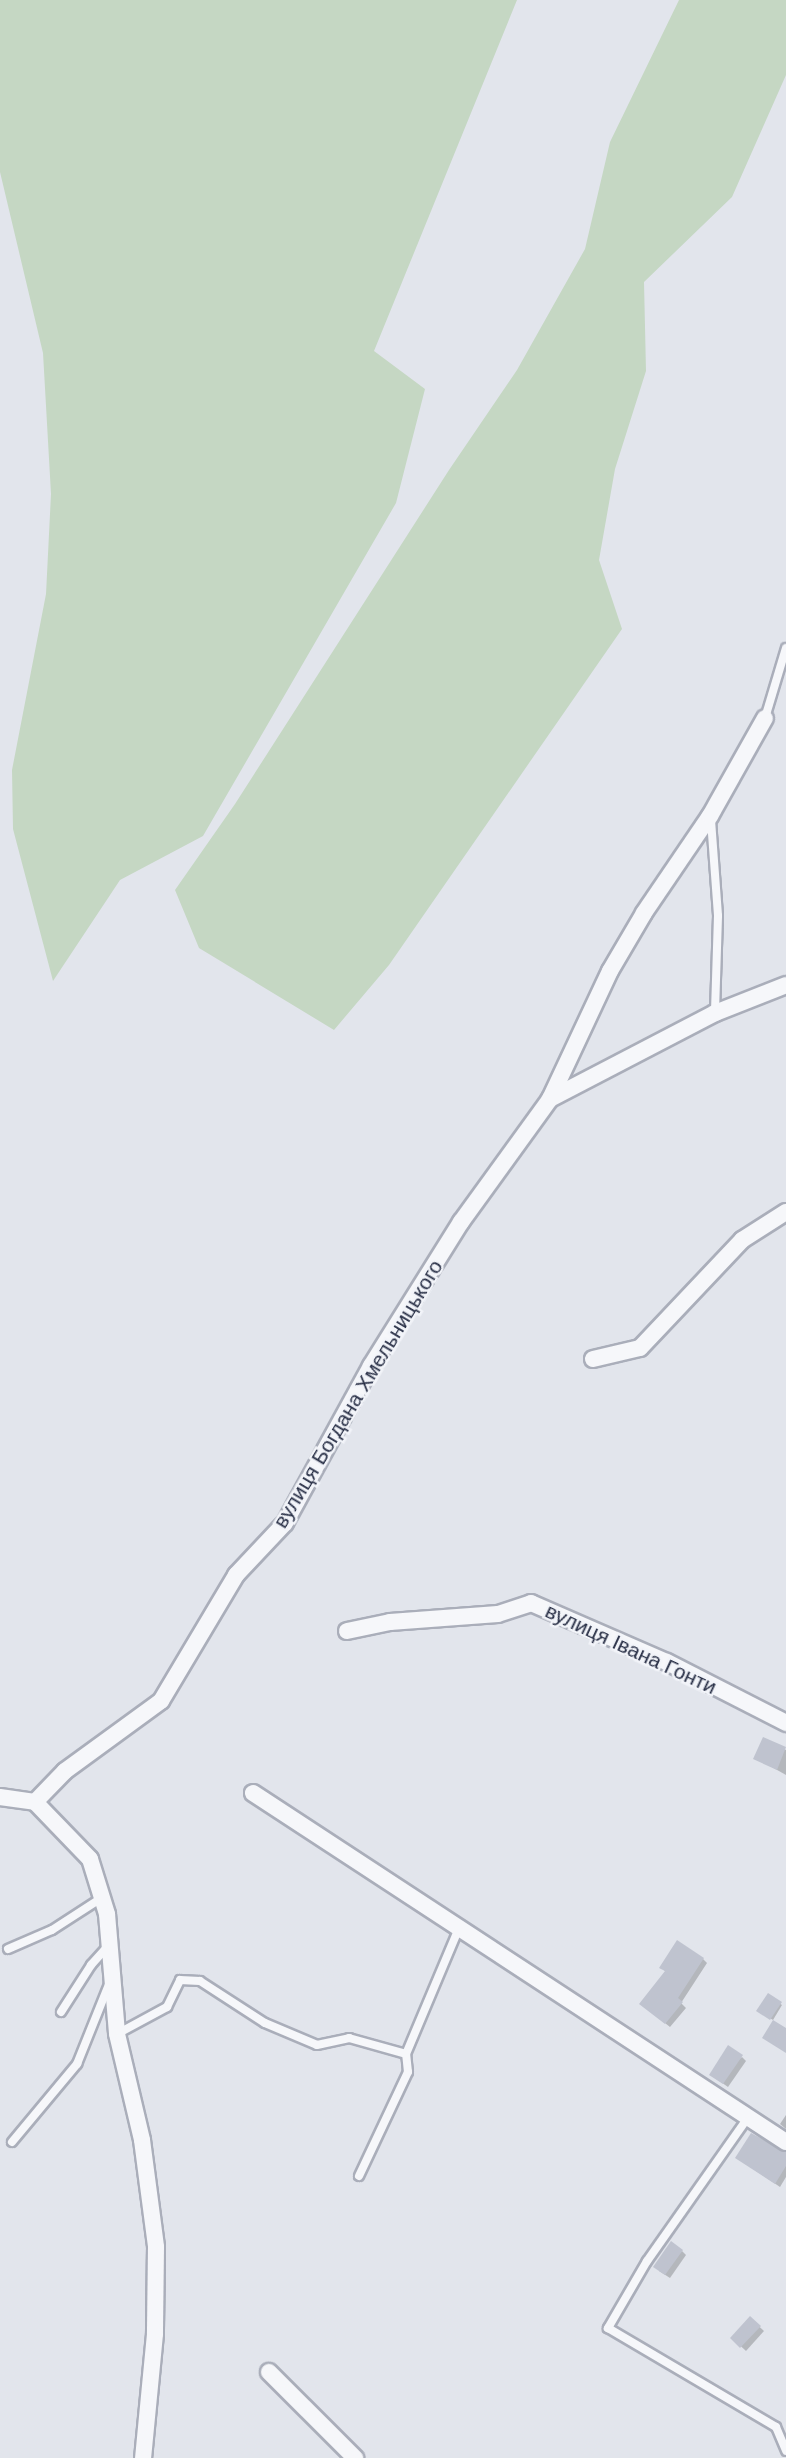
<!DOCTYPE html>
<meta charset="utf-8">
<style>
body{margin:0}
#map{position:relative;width:786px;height:2458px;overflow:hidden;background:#e2e5ec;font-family:Arial,sans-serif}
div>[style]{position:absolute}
.green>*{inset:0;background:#c5d7c3}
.shadow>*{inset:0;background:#0003}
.building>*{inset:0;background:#bfc3cf}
.roads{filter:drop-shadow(2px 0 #aaaeba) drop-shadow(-2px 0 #aaaeba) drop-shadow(0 2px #aaaeba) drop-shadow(0 -2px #aaaeba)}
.lane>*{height:8px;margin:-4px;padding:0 4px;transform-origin:4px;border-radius:4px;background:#f6f7fa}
.street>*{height:16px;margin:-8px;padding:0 8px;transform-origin:8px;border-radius:8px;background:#f6f7fa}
span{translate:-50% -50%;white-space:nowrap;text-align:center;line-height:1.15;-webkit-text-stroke:5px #f2f4f9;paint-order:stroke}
.street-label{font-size:21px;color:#282f46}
</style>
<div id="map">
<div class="green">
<div style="clip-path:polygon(0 0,517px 0,374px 351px,425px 389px,396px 503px,203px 836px,120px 880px,53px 981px,13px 829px,12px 770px,46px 594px,51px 494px,43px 353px,0 172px)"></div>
<div style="clip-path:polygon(679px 0,786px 0,786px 75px,732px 197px,644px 282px,646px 371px,615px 469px,599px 560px,622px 629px,389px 965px,334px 1030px,199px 948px,175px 890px,235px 804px,449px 470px,517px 370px,585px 249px,610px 142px)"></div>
</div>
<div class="shadow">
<div style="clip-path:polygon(764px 1739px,786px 1750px,786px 1775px,756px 1758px)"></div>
<div style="clip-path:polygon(703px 1959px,707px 1963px,681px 2003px,686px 2008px,670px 2027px,646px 2008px,666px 1972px,661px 1967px)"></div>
<div style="clip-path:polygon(768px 1996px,782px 2005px,773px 2020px,760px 2012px)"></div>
<div style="clip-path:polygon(742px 2057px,746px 2061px,728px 2087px,715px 2078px)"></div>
<div style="clip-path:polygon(786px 2115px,786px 2129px,780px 2124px)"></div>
<div style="clip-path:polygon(786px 2153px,786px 2177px,780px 2187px,737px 2158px)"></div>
<div style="clip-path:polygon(682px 2251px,686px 2255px,670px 2278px,659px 2271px)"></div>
<div style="clip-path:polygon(750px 2318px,764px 2331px,746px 2351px,732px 2338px)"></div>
</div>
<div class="building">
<div style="clip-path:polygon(763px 1737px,786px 1747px,777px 1770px,753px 1759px)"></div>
<div style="clip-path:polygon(677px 1940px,704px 1958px,678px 1998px,683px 2002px,665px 2024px,639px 2004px,665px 1971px,659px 1968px)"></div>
<div style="clip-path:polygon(768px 1993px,782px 2002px,770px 2020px,756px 2011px)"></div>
<div style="clip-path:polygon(773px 2020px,786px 2028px,786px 2053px,762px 2038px)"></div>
<div style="clip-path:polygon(728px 2045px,743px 2055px,723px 2084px,709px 2075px)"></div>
<div style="clip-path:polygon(751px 2133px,786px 2152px,786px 2166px,775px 2184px,735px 2158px)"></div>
<div style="clip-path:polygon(671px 2241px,683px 2250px,665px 2275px,653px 2267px)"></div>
<div style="clip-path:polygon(750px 2316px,761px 2326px,740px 2348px,730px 2338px)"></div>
</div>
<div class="roads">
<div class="lane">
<div style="left:765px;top:718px;width:73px;rotate:-73.3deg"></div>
<div style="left:711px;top:820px;width:96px;rotate:85.8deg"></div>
<div style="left:718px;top:916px;width:97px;rotate:91.8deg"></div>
<div style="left:8px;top:1949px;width:48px;rotate:-23.4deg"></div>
<div style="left:52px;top:1930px;width:61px;rotate:-32.9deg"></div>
<div style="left:61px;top:2012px;width:56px;rotate:-57.4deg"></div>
<div style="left:91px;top:1965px;width:25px;rotate:-48deg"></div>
<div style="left:117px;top:2034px;width:57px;rotate:-28.4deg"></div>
<div style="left:167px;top:2007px;width:30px;rotate:-64deg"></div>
<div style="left:180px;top:1980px;width:20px;rotate:3deg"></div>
<div style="left:200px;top:1981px;width:77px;rotate:32.9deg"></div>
<div style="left:265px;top:2023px;width:56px;rotate:22.9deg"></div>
<div style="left:317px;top:2045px;width:33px;rotate:-12deg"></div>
<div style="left:349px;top:2038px;width:59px;rotate:15.7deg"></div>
<div style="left:749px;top:2116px;width:177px;rotate:125.1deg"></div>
<div style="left:647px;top:2261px;width:78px;rotate:120.2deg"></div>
<div style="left:608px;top:2328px;width:195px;rotate:30.5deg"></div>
<div style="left:776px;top:2427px;width:26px;rotate:67deg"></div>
<div style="left:12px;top:2142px;width:102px;rotate:-50.2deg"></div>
<div style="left:77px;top:2064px;width:88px;rotate:-68.1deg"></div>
<div style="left:359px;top:2176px;width:115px;rotate:-64.8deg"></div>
<div style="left:408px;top:2072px;width:18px;rotate:-96deg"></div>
<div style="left:406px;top:2054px;width:137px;rotate:-67.2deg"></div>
</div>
<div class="street">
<div style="left:550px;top:1099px;width:186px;rotate:-27.5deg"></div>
<div style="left:715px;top:1013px;width:76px;rotate:-21.5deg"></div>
<div style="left:593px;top:1359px;width:48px;rotate:-13.2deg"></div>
<div style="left:640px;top:1348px;width:149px;rotate:-46.6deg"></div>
<div style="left:742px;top:1240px;width:52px;rotate:-32.5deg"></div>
<div style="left:347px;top:1631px;width:44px;rotate:-11.8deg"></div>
<div style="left:390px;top:1622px;width:108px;rotate:-4.2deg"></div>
<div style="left:498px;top:1614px;width:35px;rotate:-18deg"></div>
<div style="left:531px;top:1603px;width:148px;rotate:23.5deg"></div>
<div style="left:667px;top:1662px;width:134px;rotate:27.1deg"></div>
<div style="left:253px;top:1793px;width:637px;rotate:33.22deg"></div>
<div style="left:0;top:1797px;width:35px;rotate:8deg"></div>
<div style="left:35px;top:1802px;width:43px;rotate:-45.9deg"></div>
<div style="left:65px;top:1771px;width:119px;rotate:-36.1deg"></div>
<div style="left:161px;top:1701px;width:147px;rotate:-59.2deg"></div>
<div style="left:236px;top:1575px;width:71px;rotate:-46.7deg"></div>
<div style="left:285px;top:1523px;width:179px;rotate:-61.3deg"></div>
<div style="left:371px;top:1366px;width:170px;rotate:-58deg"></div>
<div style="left:461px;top:1222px;width:152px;rotate:-54.1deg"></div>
<div style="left:550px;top:1099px;width:141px;rotate:-64.9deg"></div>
<div style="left:610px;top:971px;width:67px;rotate:-59.6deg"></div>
<div style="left:644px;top:913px;width:117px;rotate:-55.8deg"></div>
<div style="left:710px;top:816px;width:112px;rotate:-60.7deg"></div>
<div style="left:35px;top:1802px;width:79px;rotate:46deg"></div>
<div style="left:90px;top:1859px;width:58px;rotate:72.8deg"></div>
<div style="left:107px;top:1914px;width:120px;rotate:85.2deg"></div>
<div style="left:117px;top:2034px;width:109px;rotate:76.7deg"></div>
<div style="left:142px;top:2140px;width:108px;rotate:82.5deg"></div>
<div style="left:156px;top:2247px;width:87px;rotate:90.7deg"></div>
<div style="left:155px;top:2334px;width:125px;rotate:95.5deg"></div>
<div style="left:269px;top:2372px;width:122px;rotate:45deg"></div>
</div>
</div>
<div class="street-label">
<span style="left:358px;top:1394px;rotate:-59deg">вулиця Богдана Хмельницького</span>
<span style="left:631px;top:1649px;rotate:25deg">вулиця Івана Гонти</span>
</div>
</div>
